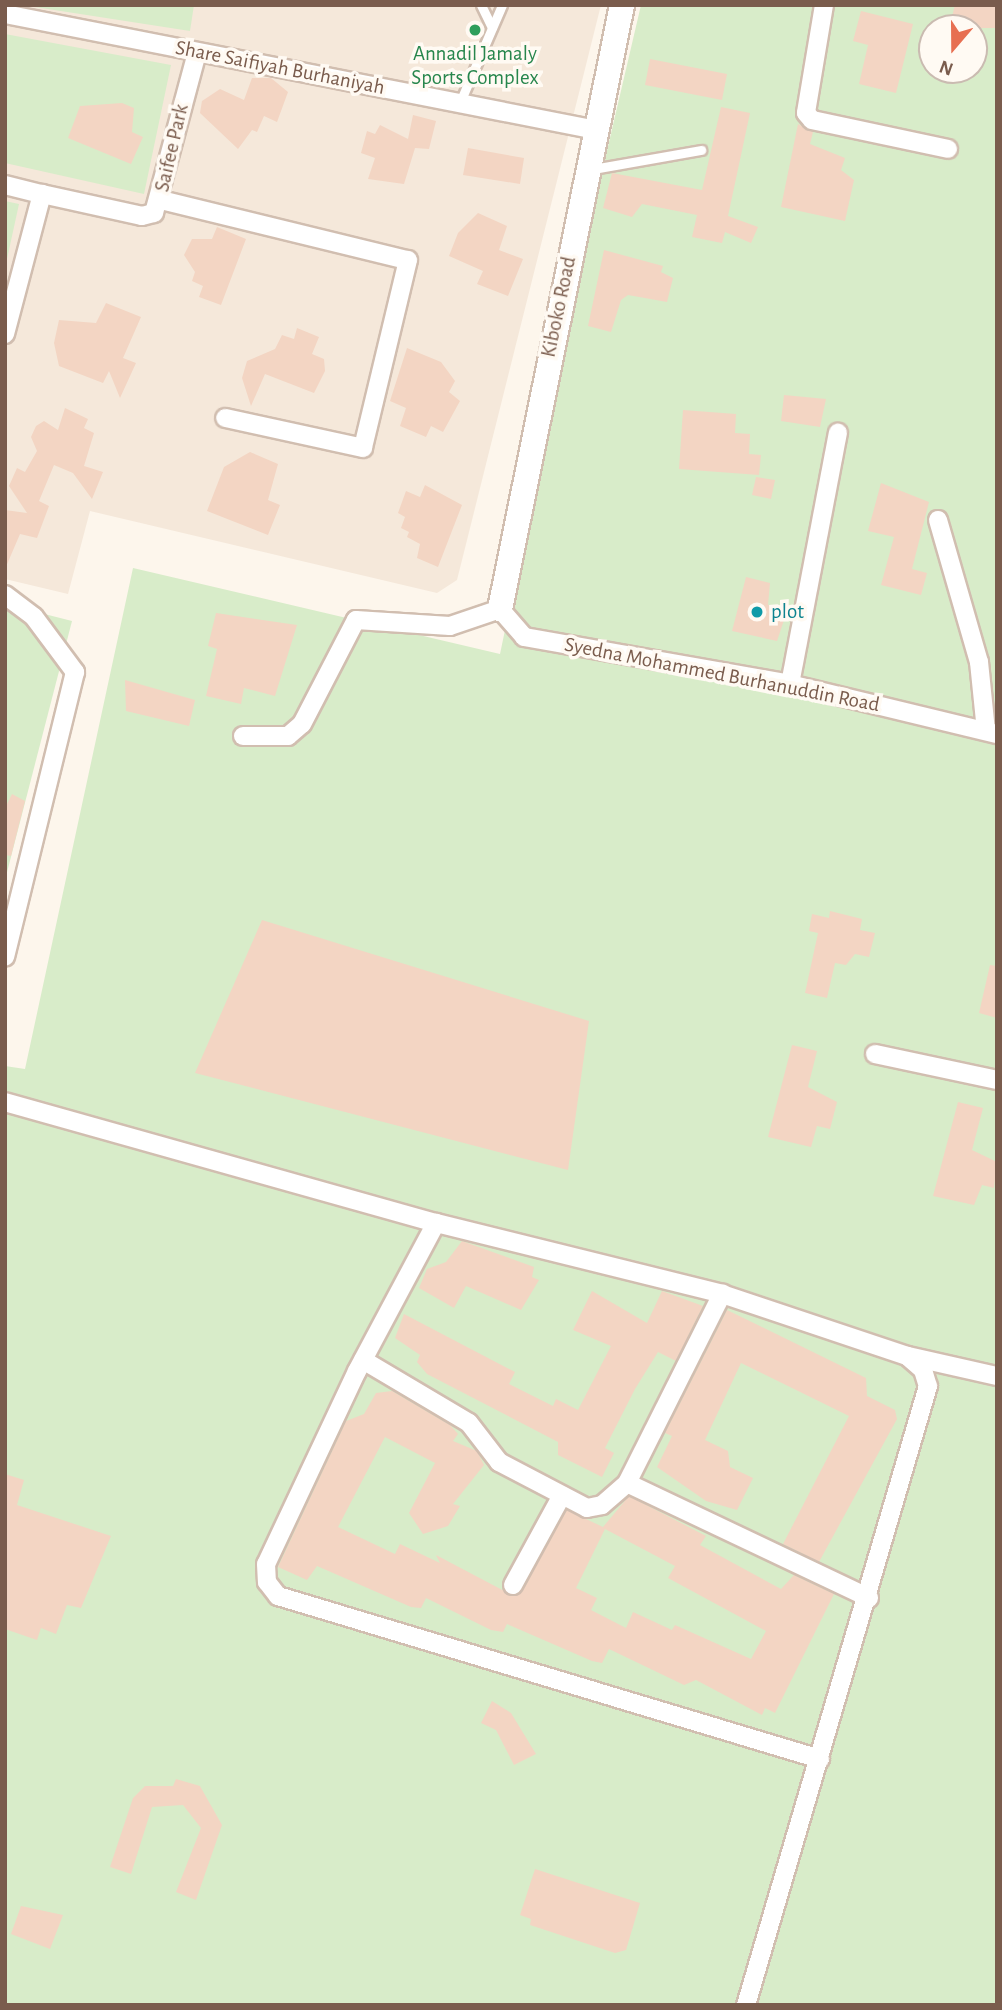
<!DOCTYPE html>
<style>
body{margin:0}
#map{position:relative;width:1002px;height:2010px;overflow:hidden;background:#fdf6ec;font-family:"Alegreya Sans",sans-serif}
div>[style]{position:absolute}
.residential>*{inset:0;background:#f5e8da}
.green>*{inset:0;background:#d8ecc9}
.building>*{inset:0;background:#f3d5c3}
.roads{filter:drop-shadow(2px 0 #d1beb0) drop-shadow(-2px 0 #d1beb0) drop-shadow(0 2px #d1beb0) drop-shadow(0 -2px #d1beb0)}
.lane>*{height:9px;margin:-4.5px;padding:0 4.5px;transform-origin:4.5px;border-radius:4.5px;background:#fff}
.street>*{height:18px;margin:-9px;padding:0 9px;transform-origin:9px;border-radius:9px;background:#fff}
.secondary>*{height:24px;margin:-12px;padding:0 12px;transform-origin:12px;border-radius:12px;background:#fff}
.dots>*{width:19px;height:19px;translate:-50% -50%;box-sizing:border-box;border:4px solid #fffaf3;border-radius:50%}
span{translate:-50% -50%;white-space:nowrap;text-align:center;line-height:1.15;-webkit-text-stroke:7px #fffaf3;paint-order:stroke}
.leisure-label{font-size:21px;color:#27864d}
.street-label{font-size:21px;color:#7a5c4d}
.culture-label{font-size:21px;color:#0d838f}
.left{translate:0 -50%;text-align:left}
.frame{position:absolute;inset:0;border:7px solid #7a5c4d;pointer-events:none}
.north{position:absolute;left:918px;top:14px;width:70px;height:70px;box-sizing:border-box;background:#fffaf3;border:2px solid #cabbb1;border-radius:50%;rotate:200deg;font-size:19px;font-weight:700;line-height:28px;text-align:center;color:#7a5c4d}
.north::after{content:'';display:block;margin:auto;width:24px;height:32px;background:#e76f51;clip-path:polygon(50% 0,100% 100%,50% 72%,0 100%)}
</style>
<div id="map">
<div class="residential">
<div style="clip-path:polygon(5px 5px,601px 5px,457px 580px,437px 593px,90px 511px,68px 594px,5px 579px)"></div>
</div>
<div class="green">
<div style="clip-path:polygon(22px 5px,194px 5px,190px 31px)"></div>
<div style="clip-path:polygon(evenodd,641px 5px,997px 5px,997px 2005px,5px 2005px,5px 1066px,25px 1069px,133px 568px,500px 654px,509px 611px,500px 609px,641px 5px,932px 28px,974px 28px,974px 70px,932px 70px,932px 28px)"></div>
<div style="clip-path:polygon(5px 34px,171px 65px,144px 194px,5px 163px)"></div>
<div style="clip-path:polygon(5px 201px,19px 204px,5px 268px)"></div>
<div style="clip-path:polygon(5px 604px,72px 621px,5px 880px)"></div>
</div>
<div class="building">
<div style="clip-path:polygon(955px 5px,997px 5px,997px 28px,949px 28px)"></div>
<div style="clip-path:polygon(861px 11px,913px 24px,896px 93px,859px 84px,868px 45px,853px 41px)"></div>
<div style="clip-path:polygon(650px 59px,727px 74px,722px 100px,645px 85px)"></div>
<div style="clip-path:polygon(252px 78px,271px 78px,288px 92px,277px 122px,264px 116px,257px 132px,252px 130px,238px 149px,200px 113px,202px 101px,220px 89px,244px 100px)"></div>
<div style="clip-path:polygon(122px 103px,134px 108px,132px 132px,143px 137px,131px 164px,68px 138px,80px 106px)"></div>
<div style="clip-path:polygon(721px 107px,750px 113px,728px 216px,758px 227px,751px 243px,725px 232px,722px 243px,692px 237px,697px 215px,642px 204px,632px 217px,603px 208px,612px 173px,702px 190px)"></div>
<div style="clip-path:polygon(413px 115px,436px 121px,429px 149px,415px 148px,404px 184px,368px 179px,375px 158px,361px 153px,367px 131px,375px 134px,380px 125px,408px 139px)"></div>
<div style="clip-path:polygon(798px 124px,813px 132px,810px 144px,845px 158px,841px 170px,854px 180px,845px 221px,781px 207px)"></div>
<div style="clip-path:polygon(468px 148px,524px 158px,520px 184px,463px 175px)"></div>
<div style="clip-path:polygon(478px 213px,507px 226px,499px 250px,523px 259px,508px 296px,477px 284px,483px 271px,449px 256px,458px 233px)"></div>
<div style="clip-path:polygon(217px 227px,246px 239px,221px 305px,199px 297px,203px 286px,192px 281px,195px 272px,184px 255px,192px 239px,212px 239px)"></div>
<div style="clip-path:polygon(604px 250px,663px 266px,661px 272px,673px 278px,667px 302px,628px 295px,621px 300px,611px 332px,588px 326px)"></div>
<div style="clip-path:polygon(106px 303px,141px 317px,123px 358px,136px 363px,120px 398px,109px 371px,103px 383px,59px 366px,54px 343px,59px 320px,96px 323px)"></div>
<div style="clip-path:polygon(297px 328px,319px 337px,312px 354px,324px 359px,325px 371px,314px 393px,265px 374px,251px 406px,242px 378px,247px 361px,275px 349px,282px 335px,294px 339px)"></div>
<div style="clip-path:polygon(407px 348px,441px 362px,455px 381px,449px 392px,460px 401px,443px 432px,431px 426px,426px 437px,400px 426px,406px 408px,390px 401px)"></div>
<div style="clip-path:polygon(784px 395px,826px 399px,820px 427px,781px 421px)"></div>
<div style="clip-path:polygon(65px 408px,88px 419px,84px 428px,94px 433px,84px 466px,103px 472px,92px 499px,73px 473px,54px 465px,39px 501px,49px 506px,37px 538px,20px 534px,5px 569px,5px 510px,27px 513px,9px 486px,17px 468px,25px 472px,37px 451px,31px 437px,36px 426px,44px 421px,58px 430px)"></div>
<div style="clip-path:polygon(683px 410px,736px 414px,735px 433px,750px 434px,749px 454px,761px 455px,759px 475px,679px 469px)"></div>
<div style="clip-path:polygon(250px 452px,278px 464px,268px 500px,280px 505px,268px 535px,207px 511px,224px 467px)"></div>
<div style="clip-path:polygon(756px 477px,775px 480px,771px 499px,752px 495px)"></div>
<div style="clip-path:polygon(881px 483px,929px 502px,912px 569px,927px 573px,921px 595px,881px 585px,894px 537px,868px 531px)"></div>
<div style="clip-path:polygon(425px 485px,462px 505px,438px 567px,417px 558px,420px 544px,407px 537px,409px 532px,401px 528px,405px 517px,398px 513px,406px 491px,420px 497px)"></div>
<div style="clip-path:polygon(746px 577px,770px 583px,768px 605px,777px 606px,776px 618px,784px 620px,777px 641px,732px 631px)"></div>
<div style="clip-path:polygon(216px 613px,297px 625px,275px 696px,244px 688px,241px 704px,206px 696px,217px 649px,208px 646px)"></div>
<div style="clip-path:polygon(125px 680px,195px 700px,189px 726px,126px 711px)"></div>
<div style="clip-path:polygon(12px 794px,25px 801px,11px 856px,5px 855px,5px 808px)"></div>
<div style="clip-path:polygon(830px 911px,862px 919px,860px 930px,875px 933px,869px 957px,855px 954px,846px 965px,835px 963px,827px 998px,805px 993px,818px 933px,809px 931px,812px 914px,829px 918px)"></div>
<div style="clip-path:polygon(262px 920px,589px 1021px,568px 1170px,195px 1073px)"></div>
<div style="clip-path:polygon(990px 965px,997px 966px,997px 1018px,979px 1013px)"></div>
<div style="clip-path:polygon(792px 1045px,817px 1051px,808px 1087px,837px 1102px,830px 1129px,817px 1126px,811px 1147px,768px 1137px)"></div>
<div style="clip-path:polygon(958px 1102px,983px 1108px,972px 1150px,997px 1162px,994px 1188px,982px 1185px,974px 1205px,933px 1196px)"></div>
<div style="clip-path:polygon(462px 1241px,534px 1267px,532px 1277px,539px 1280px,521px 1310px,466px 1286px,454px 1308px,419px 1288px,427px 1269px,446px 1262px)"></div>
<div style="clip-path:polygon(592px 1291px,647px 1323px,662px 1291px,703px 1306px,676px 1361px,658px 1352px,635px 1389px,605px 1448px,614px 1453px,602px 1477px,558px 1455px,558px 1442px,427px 1374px,417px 1362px,420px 1355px,395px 1338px,404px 1314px,515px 1372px,509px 1384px,553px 1406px,556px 1399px,578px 1410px,611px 1346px,573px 1330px)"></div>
<div style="clip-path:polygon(727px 1310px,866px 1378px,867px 1396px,895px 1410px,897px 1419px,819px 1562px,783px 1544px,849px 1416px,741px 1363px,705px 1440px,728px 1451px,730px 1467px,753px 1478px,737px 1510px,706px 1501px,657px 1467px,672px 1436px,665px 1433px)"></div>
<div style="clip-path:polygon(evenodd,392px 1391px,450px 1425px,458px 1434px,453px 1441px,477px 1451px,484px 1465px,453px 1504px,460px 1506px,448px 1526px,423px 1534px,409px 1513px,435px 1463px,385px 1437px,338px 1527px,395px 1554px,400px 1544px,440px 1563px,436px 1555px,514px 1596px,567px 1510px,603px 1527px,629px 1496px,706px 1536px,700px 1545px,781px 1589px,794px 1575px,834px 1594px,775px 1713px,765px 1708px,762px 1715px,696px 1680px,684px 1685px,609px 1649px,602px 1663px,592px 1661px,507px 1624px,503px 1632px,491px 1630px,426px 1598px,421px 1608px,411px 1607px,317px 1566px,307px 1580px,278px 1567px,346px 1421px,364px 1414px,376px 1393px,392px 1391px,605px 1529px,675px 1566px,668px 1578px,766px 1631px,751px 1659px,675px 1625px,672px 1630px,633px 1612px,626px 1628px,591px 1610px,597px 1598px,576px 1588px,605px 1529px)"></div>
<div style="clip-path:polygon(5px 1474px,24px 1480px,17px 1505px,111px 1536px,81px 1608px,67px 1605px,56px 1634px,41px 1628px,37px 1640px,5px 1629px)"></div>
<div style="clip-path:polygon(492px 1701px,511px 1713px,536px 1754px,514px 1765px,496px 1730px,481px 1723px)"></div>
<div style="clip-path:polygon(176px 1779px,200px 1786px,222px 1825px,196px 1900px,176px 1892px,201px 1828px,183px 1805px,152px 1807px,131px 1874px,110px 1867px,133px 1798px,145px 1786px,173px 1786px)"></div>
<div style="clip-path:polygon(535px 1869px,640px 1903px,626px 1950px,615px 1953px,530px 1925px,531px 1919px,520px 1915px)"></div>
<div style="clip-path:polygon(21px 1906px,63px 1915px,50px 1949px,11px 1934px)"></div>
</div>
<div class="roads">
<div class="lane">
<div style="left:481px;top:5px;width:25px;rotate:64deg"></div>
<div style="left:460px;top:102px;width:106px;rotate:-66.6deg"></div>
<div style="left:593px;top:169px;width:110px;rotate:-10deg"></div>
</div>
<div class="street">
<div style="left:824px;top:5px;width:109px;rotate:99.5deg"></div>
<div style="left:806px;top:113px;width:9px;rotate:49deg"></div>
<div style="left:812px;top:120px;width:139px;rotate:12deg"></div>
<div style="left:5px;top:14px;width:602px;rotate:11.1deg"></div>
<div style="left:5px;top:185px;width:38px;rotate:14deg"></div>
<div style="left:161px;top:200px;width:254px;rotate:13.7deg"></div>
<div style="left:408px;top:260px;width:193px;rotate:103.5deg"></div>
<div style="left:363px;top:448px;width:141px;rotate:-167.7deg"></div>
<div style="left:5px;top:334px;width:145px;rotate:-75.2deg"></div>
<div style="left:42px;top:194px;width:102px;rotate:12.4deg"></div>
<div style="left:142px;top:216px;width:12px;rotate:-14deg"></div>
<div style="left:154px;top:213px;width:166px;rotate:-75deg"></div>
<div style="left:938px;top:520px;width:148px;rotate:73.9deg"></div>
<div style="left:979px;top:662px;width:69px;rotate:84.2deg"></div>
<div style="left:5px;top:595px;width:36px;rotate:37deg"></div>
<div style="left:34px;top:617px;width:69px;rotate:53.3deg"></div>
<div style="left:75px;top:672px;width:293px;rotate:103.8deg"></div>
<div style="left:790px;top:684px;width:256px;rotate:-79.2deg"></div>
<div style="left:243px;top:736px;width:45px"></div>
<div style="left:288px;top:736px;width:18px;rotate:-41deg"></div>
<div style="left:302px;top:724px;width:117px;rotate:-62.6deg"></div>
<div style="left:356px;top:620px;width:94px;rotate:3.7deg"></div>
<div style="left:450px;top:626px;width:53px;rotate:-18.8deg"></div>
<div style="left:500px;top:609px;width:37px;rotate:49deg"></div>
<div style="left:524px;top:637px;width:270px;rotate:10deg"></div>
<div style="left:790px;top:684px;width:213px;rotate:13.6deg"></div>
<div style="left:875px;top:1054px;width:125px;rotate:12deg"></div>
<div style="left:5px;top:1102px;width:448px;rotate:15.7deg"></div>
<div style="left:436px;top:1223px;width:295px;rotate:13.9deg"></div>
<div style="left:722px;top:1294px;width:195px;rotate:18.5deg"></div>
<div style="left:907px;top:1356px;width:21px;rotate:41deg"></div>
<div style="left:923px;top:1370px;width:17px;rotate:73deg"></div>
<div style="left:928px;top:1386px;width:645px;rotate:106.38deg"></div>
<div style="left:436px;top:1223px;width:168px;rotate:118.1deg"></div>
<div style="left:357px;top:1371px;width:213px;rotate:115.2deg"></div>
<div style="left:266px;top:1564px;width:18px;rotate:87deg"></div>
<div style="left:267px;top:1582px;width:18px;rotate:52deg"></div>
<div style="left:278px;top:1596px;width:566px;rotate:16.74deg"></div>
<div style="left:908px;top:1356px;width:91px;rotate:12.7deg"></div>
<div style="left:363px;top:1360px;width:123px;rotate:30.7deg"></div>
<div style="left:469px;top:1423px;width:49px;rotate:52.4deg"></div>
<div style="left:499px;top:1462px;width:99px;rotate:27.6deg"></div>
<div style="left:587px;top:1508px;width:15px;rotate:-11deg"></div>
<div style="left:602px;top:1505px;width:33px;rotate:-41deg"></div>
<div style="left:627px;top:1483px;width:212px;rotate:-63.3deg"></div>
<div style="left:627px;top:1483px;width:268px;rotate:25.4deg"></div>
<div style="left:513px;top:1585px;width:102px;rotate:-61.4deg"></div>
</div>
<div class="secondary">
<div style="left:500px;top:609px;width:616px;rotate:-78.58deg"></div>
</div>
</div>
<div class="dots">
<div style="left:475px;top:30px;background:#2e9e5b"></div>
<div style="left:757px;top:612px;background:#0f9aa8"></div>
</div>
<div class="leisure-label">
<span style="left:475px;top:66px">Annadil Jamaly<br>Sports Complex</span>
</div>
<div class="street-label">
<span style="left:280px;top:68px;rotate:11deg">Share Saifiyah Burhaniyah</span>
<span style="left:172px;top:148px;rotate:-77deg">Saifee Park</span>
<span style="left:559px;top:307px;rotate:-78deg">Kiboko Road</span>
<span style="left:722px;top:675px;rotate:11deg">Syedna Mohammed Burhanuddin Road</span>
</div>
<div class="culture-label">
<span class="left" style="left:771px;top:612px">plot</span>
</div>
<div class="frame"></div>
<div class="north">N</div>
</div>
